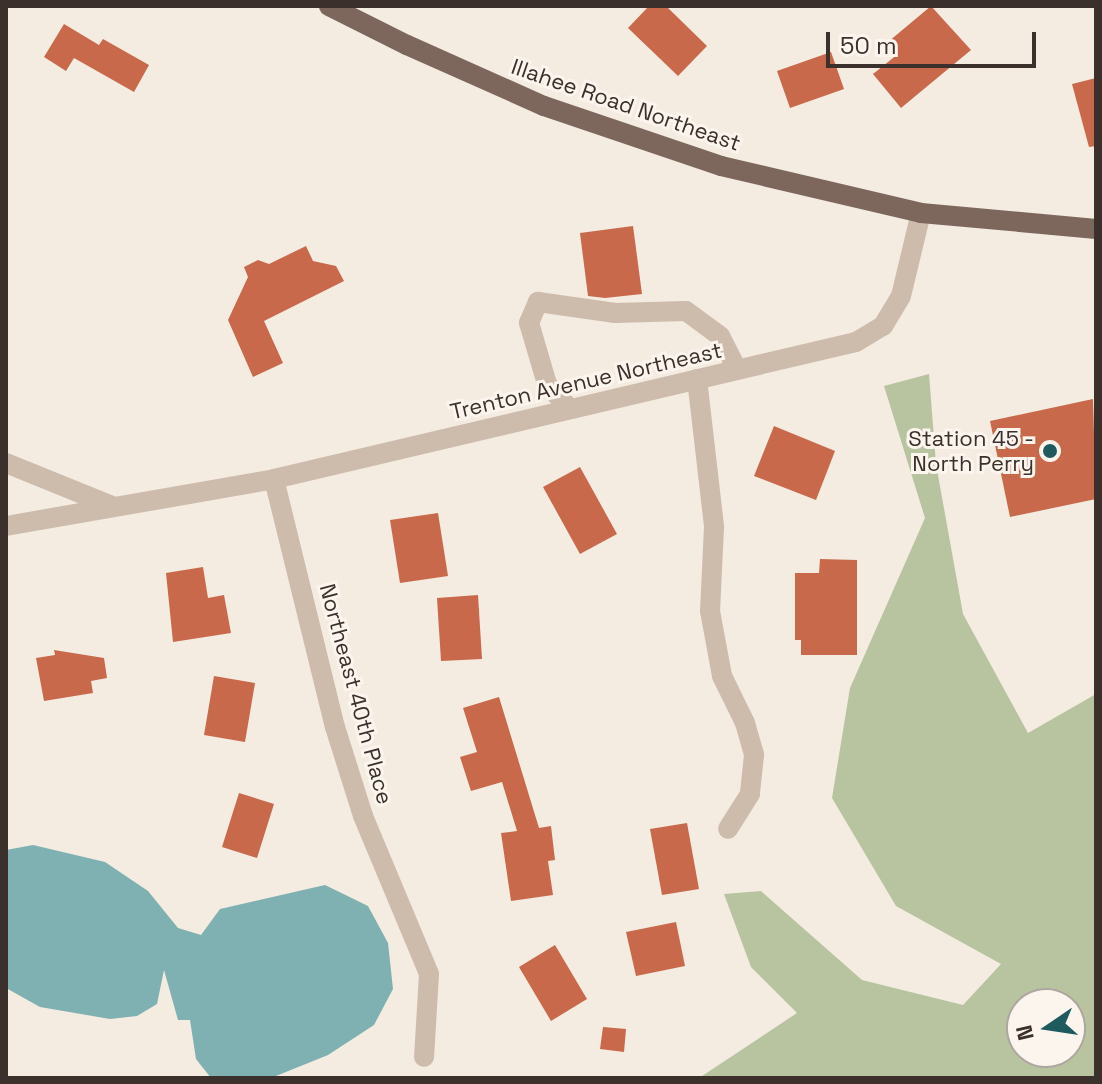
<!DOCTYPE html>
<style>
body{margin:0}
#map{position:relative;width:1102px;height:1084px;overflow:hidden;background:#f4ebe1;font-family:"Space Grotesk",sans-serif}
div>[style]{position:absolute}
.green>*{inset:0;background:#b8c4a0}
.water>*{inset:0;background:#7fb0b2}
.building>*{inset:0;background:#c8694b}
.minor>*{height:20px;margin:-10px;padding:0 10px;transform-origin:10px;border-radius:10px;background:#cdbbac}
.major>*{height:20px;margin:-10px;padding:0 10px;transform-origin:10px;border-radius:10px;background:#7d675c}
.dots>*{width:22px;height:22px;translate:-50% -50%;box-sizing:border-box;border:4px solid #fbf5ee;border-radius:50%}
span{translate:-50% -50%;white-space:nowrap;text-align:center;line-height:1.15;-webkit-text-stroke:6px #fbf5ee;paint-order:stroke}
.street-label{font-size:22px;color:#3b302b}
.poi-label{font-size:22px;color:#3b302b}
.right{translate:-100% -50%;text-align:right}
.frame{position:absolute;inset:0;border:8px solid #3b302b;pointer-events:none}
.north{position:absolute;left:1006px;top:988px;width:80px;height:80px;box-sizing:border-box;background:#fbf5ee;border:2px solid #aea6a0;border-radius:50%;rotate:257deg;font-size:22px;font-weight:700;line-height:32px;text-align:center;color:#3b302b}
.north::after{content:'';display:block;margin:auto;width:28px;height:36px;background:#1f5a5e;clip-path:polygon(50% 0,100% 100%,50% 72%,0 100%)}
.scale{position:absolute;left:826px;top:32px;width:210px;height:36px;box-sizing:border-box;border:4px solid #3b302b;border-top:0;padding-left:10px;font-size:24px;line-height:28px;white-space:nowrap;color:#3b302b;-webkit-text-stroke:6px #fbf5ee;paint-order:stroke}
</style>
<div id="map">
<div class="green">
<div style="clip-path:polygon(evenodd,929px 374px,936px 464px,963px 614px,1028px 733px,1096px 694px,1096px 1078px,699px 1078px,797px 1013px,751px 967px,724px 894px,761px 891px,862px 980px,963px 1005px,1001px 964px,896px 906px,832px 798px,850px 688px,925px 518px,884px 386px,929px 374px,1022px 1004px,1070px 1004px,1070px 1052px,1022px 1052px,1022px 1004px)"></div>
</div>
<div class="water">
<div style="clip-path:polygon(33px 845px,105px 862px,148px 891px,178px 928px,201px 935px,220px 909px,325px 885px,368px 906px,388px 943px,393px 989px,374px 1025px,328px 1055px,271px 1078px,211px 1078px,196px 1059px,190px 1020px,178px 1020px,164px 970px,157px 1004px,137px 1016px,110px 1019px,40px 1007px,6px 988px,6px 850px)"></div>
</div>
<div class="building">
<div style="clip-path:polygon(649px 6px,666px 6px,707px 46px,678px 76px,628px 28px)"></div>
<div style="clip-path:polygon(931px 6px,971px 50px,901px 108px,873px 74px,898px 54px,888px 42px)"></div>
<div style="clip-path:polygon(64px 24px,99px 45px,103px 39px,149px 65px,134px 92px,74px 58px,66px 71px,44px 57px)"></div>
<div style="clip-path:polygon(831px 52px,844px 89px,790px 108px,777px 71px)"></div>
<div style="clip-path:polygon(1096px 78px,1096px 146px,1089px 147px,1072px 84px)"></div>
<div style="clip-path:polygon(633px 226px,642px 294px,605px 298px,588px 296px,580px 233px)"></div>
<div style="clip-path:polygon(306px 246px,313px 261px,336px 266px,344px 281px,264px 321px,283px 363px,253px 377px,228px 320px,248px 277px,244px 267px,258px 260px,269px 264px)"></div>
<div style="clip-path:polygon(1093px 399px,1096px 499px,1010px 517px,990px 421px)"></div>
<div style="clip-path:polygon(774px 426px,835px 451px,816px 500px,754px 476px)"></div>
<div style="clip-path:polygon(580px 467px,617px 534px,580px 554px,543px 487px)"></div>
<div style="clip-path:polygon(438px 513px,448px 576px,400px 583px,390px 520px)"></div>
<div style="clip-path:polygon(820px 559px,857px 560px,857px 655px,801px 655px,801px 640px,795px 640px,795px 573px,819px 573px)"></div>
<div style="clip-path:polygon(203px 567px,208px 598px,224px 595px,231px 633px,173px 642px,166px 573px)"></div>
<div style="clip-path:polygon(478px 595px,482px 659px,441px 661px,437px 598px)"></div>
<div style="clip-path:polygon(54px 650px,104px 658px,107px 678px,91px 681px,93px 693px,44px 701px,36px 658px,55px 655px)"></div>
<div style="clip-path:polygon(214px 676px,255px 683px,245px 742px,204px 735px)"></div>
<div style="clip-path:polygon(499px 697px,539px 828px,551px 826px,555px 860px,548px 861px,553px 895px,511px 901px,501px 833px,517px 831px,502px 782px,471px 791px,460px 757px,477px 752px,463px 708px)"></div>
<div style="clip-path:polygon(239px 793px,274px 804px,257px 858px,222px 847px)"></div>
<div style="clip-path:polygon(687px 823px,699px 889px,662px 895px,650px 829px)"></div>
<div style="clip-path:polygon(676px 922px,685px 966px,636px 976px,626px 932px)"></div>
<div style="clip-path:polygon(555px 945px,587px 999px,551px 1021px,519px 967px)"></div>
<div style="clip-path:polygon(603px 1027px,626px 1029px,624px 1052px,600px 1049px)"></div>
</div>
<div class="minor">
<div style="left:697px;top:379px;width:149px;rotate:83.4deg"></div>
<div style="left:714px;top:527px;width:84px;rotate:92.7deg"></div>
<div style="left:710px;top:611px;width:66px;rotate:79.5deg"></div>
<div style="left:722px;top:676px;width:52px;rotate:63.9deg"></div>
<div style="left:745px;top:723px;width:33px;rotate:74deg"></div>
<div style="left:754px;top:755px;width:39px;rotate:96deg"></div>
<div style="left:750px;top:794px;width:41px;rotate:122.2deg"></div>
<div style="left:570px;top:409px;width:34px;rotate:-133deg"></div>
<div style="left:547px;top:384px;width:64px;rotate:-106.4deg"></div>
<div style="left:529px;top:323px;width:23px;rotate:-67deg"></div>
<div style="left:538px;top:302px;width:78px;rotate:8.1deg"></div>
<div style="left:615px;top:313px;width:71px;rotate:-1.6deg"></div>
<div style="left:686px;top:311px;width:42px;rotate:36.3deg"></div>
<div style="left:720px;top:336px;width:38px;rotate:63deg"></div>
<div style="left:6px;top:463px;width:114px;rotate:22.1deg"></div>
<div style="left:274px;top:479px;width:255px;rotate:76.2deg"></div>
<div style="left:335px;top:727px;width:93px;rotate:72.5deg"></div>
<div style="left:363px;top:816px;width:171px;rotate:67.3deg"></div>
<div style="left:429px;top:974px;width:83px;rotate:93.4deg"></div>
<div style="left:6px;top:526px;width:272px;rotate:-9.9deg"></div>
<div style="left:274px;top:479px;width:598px;rotate:-13.25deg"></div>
<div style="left:856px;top:342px;width:31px;rotate:-31deg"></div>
<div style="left:883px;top:326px;width:35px;rotate:-59deg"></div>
<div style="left:901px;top:296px;width:85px;rotate:-76.5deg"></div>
</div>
<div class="major">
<div style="left:329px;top:6px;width:87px;rotate:26.6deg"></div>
<div style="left:407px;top:45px;width:150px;rotate:24deg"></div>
<div style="left:544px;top:106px;width:187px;rotate:18.7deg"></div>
<div style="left:721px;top:166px;width:205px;rotate:13.2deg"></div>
<div style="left:921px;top:213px;width:176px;rotate:5.2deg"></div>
</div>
<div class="dots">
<div style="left:1050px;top:451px;background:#1f5a5e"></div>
</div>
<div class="street-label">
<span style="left:626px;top:105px;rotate:19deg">Illahee Road Northeast</span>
<span style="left:586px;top:381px;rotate:-13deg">Trenton Avenue Northeast</span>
<span style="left:356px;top:694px;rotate:75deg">Northeast 40th Place</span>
</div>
<div class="poi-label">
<span class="right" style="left:1034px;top:451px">Station 45 -<br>North Perry</span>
</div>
<div class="frame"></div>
<div class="north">N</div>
<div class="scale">50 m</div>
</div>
